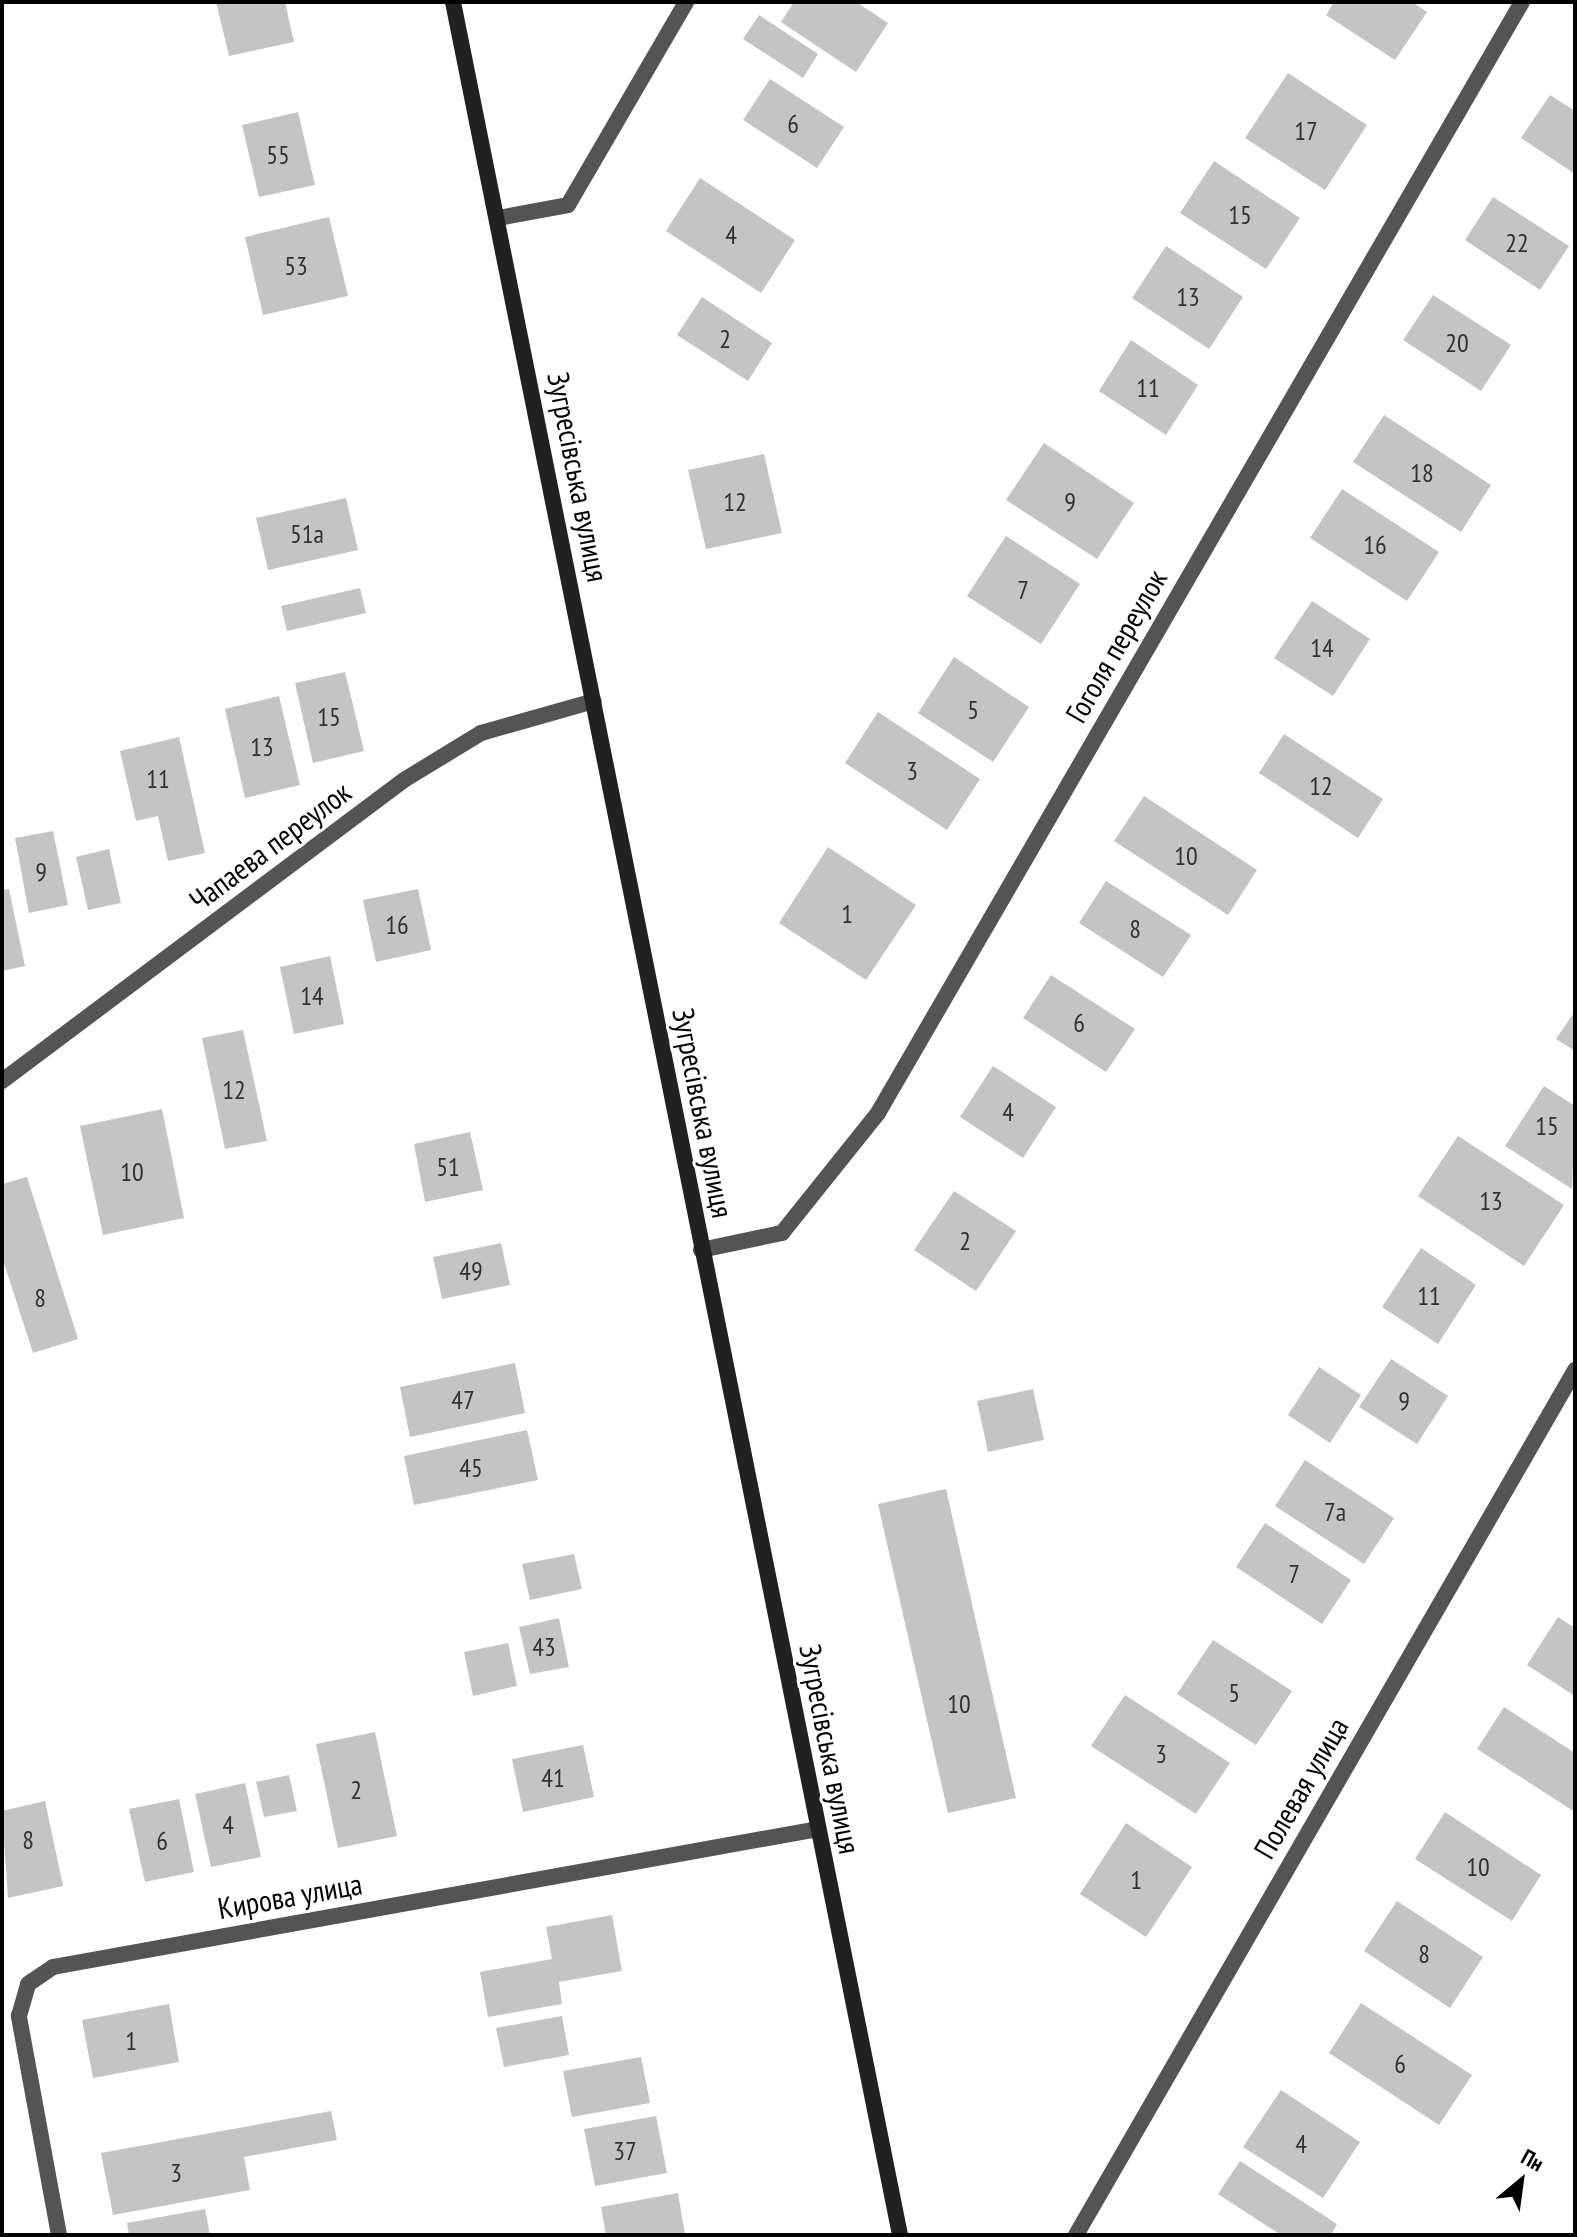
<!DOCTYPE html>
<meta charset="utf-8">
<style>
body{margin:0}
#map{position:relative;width:1577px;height:2237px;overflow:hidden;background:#fff;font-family:"PT Sans Narrow",sans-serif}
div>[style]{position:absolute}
.building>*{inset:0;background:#c4c4c4}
.lane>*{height:16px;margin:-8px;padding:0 8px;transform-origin:8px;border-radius:8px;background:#545454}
.street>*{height:16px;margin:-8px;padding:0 8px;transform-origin:8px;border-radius:8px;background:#545454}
.secondary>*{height:16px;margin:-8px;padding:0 8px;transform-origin:8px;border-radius:8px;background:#212121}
span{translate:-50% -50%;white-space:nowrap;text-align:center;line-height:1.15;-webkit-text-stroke:6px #fff;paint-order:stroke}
.number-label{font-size:26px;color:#313131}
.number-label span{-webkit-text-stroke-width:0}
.street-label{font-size:30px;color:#000}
.frame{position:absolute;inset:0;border:4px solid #000;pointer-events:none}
.north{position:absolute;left:1481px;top:2141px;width:80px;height:80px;-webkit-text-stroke:6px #fff;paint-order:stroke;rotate:29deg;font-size:22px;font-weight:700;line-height:32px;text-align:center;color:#000}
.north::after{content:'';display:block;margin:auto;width:28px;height:36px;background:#000;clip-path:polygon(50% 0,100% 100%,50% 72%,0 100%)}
</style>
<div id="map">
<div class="building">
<div style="clip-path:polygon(216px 2px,285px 2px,294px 42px,229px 56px)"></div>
<div style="clip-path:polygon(794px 2px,856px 2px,888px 23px,856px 72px,781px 22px)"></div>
<div style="clip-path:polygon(1334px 2px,1412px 2px,1427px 12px,1395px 60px,1326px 15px)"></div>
<div style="clip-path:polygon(759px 15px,818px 54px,803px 78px,743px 39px)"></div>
<div style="clip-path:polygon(1288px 73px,1367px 125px,1325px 190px,1245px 138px)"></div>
<div style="clip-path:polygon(770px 79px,844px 127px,817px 168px,743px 120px)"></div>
<div style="clip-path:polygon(1550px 95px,1575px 111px,1575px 174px,1521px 138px)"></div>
<div style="clip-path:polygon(298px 112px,315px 185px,259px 197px,242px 125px)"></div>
<div style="clip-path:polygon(1214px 161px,1300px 218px,1266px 269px,1180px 213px)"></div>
<div style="clip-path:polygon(700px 178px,795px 240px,761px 293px,666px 231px)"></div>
<div style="clip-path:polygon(1493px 197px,1569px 246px,1540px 290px,1465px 240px)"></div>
<div style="clip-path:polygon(329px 217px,348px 296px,263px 315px,245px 237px)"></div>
<div style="clip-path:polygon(1166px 246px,1243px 297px,1209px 349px,1132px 298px)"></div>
<div style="clip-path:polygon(1433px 295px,1511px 345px,1481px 391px,1403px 340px)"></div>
<div style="clip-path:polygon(702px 297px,772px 343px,748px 381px,677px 335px)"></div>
<div style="clip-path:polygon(1131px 340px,1198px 385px,1166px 435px,1099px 391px)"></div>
<div style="clip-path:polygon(1384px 415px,1491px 485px,1461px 532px,1353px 462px)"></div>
<div style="clip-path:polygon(1044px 443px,1134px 503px,1097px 559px,1006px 500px)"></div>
<div style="clip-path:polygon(764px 454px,782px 533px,706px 549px,688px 470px)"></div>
<div style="clip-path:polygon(1342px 489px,1439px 552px,1407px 601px,1310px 538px)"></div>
<div style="clip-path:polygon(346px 498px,358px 550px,268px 570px,256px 518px)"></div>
<div style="clip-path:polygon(1006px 536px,1080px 584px,1041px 644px,967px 596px)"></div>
<div style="clip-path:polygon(360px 588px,366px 613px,287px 631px,281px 606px)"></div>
<div style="clip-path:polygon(1312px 601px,1370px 639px,1333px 696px,1274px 658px)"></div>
<div style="clip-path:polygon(954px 657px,1029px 707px,993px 762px,918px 713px)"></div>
<div style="clip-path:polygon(345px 672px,364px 751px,313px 763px,295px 683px)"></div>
<div style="clip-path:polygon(279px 696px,300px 785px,245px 798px,225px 709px)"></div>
<div style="clip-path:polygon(878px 712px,980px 779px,947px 830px,845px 763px)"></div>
<div style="clip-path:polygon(1284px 734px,1383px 799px,1358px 838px,1259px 773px)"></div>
<div style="clip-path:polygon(179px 737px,205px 853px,168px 861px,158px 816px,136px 821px,120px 751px)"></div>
<div style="clip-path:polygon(1144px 796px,1257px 870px,1228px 915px,1114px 841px)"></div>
<div style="clip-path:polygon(53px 831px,68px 905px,29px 913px,15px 838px)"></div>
<div style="clip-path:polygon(828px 847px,916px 905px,866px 980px,779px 923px)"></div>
<div style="clip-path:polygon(109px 849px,121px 903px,88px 910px,76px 857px)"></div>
<div style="clip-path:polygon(1106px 881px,1191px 935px,1163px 977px,1079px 923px)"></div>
<div style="clip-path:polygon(9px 889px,25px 966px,2px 971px,2px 890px)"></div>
<div style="clip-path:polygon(418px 889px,431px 950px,376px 962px,363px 900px)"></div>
<div style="clip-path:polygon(330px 956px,344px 1024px,294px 1034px,280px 967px)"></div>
<div style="clip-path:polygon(1051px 975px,1135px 1029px,1106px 1072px,1023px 1018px)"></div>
<div style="clip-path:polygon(1575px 1011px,1575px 1051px,1556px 1039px)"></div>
<div style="clip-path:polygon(243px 1030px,267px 1141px,225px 1149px,202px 1038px)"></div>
<div style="clip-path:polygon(993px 1066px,1056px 1107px,1023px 1158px,960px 1117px)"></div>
<div style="clip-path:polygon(1544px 1086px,1575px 1106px,1572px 1189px,1505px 1146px)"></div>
<div style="clip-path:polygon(162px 1109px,184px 1218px,103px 1235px,80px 1126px)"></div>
<div style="clip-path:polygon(470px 1132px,483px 1190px,425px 1202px,414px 1144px)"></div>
<div style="clip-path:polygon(1458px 1136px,1564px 1205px,1524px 1266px,1418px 1196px)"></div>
<div style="clip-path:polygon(27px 1177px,78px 1339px,33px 1353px,2px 1257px,2px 1184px)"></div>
<div style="clip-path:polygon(954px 1191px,1016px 1231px,976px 1291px,914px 1250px)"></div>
<div style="clip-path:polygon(501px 1243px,510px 1285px,442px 1299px,433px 1257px)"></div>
<div style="clip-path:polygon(1421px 1248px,1476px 1285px,1438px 1344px,1382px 1307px)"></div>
<div style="clip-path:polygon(1391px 1359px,1448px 1396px,1417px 1444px,1359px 1407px)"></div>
<div style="clip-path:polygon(515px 1363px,525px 1413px,410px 1437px,400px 1387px)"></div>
<div style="clip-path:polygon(1319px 1367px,1361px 1395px,1330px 1443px,1288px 1415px)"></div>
<div style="clip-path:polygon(1033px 1389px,1044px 1440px,988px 1452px,977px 1401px)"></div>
<div style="clip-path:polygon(527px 1430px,538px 1480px,414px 1505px,404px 1456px)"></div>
<div style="clip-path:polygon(1305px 1460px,1394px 1518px,1364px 1564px,1275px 1506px)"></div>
<div style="clip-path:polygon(946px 1489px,1016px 1798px,948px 1813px,878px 1504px)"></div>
<div style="clip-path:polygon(1265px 1523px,1351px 1580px,1322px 1624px,1236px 1567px)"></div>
<div style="clip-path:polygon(574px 1554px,582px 1589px,530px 1600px,522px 1564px)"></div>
<div style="clip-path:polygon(1558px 1617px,1575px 1628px,1575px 1696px,1527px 1665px)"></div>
<div style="clip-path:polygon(559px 1618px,569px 1667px,530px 1674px,519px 1627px)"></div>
<div style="clip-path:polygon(1213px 1640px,1292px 1691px,1256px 1745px,1177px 1694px)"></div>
<div style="clip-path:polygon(508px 1643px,517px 1686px,473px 1696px,464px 1652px)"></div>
<div style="clip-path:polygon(1125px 1695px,1230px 1763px,1196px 1814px,1091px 1746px)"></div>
<div style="clip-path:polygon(1504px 1707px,1575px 1753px,1575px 1812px,1477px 1749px)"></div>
<div style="clip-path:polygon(375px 1732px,397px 1836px,338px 1848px,316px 1744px)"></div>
<div style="clip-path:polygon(583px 1745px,594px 1797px,523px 1812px,512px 1759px)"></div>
<div style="clip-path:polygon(289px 1775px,297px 1811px,264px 1817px,256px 1782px)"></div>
<div style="clip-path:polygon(245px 1783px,261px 1857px,211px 1867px,195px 1794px)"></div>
<div style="clip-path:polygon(179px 1799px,194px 1872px,145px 1882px,129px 1809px)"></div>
<div style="clip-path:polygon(45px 1801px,63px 1886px,8px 1898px,2px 1811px)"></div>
<div style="clip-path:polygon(1445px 1812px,1541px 1875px,1512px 1921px,1415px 1859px)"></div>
<div style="clip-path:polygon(1126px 1823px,1192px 1867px,1146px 1937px,1080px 1894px)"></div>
<div style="clip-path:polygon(1397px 1901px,1483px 1957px,1450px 2008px,1364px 1951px)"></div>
<div style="clip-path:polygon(612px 1915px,622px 1971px,559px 1982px,562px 2004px,488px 2017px,480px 1972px,552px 1959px,546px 1927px)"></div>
<div style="clip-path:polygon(1361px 2003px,1472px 2075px,1439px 2125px,1329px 2053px)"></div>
<div style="clip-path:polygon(169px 2004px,179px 2062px,93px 2078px,82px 2020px)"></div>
<div style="clip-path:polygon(562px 2016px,569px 2055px,504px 2067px,496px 2028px)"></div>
<div style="clip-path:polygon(641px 2057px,650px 2103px,572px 2117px,563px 2071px)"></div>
<div style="clip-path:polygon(1281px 2090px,1360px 2142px,1323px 2198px,1243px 2147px)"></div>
<div style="clip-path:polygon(331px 2111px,337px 2140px,244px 2157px,250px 2190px,113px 2215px,101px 2153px)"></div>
<div style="clip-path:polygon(656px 2116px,667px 2173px,595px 2186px,584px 2129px)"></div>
<div style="clip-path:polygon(1240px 2161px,1337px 2224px,1331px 2235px,1281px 2235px,1218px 2194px)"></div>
<div style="clip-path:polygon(678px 2193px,685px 2235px,606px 2235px,601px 2207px)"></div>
<div style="clip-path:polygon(205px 2209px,210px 2235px,129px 2235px,127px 2223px)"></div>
</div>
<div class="lane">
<div style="left:2px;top:1081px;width:502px;rotate:-36.82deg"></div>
<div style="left:404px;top:780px;width:90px;rotate:-31.4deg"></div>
<div style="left:481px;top:733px;width:117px;rotate:-15.8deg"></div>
</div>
<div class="street">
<div style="left:498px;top:218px;width:71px;rotate:-10.5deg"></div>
<div style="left:568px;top:205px;width:235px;rotate:-59.8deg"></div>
<div style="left:701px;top:1250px;width:83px;rotate:-11.9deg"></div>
<div style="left:782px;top:1233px;width:154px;rotate:-51.3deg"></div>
<div style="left:878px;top:1113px;width:1284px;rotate:-59.9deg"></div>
<div style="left:59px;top:2235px;width:223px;rotate:-100.4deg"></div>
<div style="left:19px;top:2016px;width:33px;rotate:-74deg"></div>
<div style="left:28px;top:1984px;width:30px;rotate:-34deg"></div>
<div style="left:53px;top:1967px;width:777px;rotate:-10.23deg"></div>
<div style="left:1076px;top:2235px;width:999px;rotate:-60.02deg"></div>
</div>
<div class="secondary">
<div style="left:453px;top:2px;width:2277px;rotate:78.68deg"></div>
</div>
<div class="number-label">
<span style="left:793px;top:124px">6</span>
<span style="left:1306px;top:131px">17</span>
<span style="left:278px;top:155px">55</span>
<span style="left:1240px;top:215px">15</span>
<span style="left:731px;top:235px">4</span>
<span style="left:1517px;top:243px">22</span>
<span style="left:296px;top:266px">53</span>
<span style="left:1188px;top:297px">13</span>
<span style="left:725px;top:339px">2</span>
<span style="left:1457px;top:343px">20</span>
<span style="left:1148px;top:388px">11</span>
<span style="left:1422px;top:473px">18</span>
<span style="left:735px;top:502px">12</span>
<span style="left:1070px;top:502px">9</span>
<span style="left:307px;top:534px">51а</span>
<span style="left:1375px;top:545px">16</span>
<span style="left:1023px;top:590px">7</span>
<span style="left:1322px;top:648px">14</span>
<span style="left:973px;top:710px">5</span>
<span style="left:329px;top:717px">15</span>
<span style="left:262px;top:747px">13</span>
<span style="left:912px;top:771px">3</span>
<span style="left:158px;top:779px">11</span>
<span style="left:1321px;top:786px">12</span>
<span style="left:1186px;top:856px">10</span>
<span style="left:41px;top:872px">9</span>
<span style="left:847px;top:914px">1</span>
<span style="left:397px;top:925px">16</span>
<span style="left:1135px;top:929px">8</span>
<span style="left:312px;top:996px">14</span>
<span style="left:1079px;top:1023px">6</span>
<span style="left:234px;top:1090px">12</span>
<span style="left:1008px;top:1112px">4</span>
<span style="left:1547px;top:1126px">15</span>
<span style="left:448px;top:1167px">51</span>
<span style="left:132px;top:1172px">10</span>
<span style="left:1491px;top:1201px">13</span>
<span style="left:965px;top:1241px">2</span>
<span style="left:471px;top:1271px">49</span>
<span style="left:1429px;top:1296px">11</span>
<span style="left:40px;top:1298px">8</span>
<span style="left:463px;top:1400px">47</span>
<span style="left:1404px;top:1401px">9</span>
<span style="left:471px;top:1468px">45</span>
<span style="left:1335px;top:1512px">7а</span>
<span style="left:1294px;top:1574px">7</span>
<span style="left:544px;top:1647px">43</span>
<span style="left:1234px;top:1693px">5</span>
<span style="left:959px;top:1704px">10</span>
<span style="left:1161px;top:1754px">3</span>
<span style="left:553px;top:1778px">41</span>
<span style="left:356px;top:1790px">2</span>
<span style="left:228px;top:1825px">4</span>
<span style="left:28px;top:1840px">8</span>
<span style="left:162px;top:1841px">6</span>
<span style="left:1478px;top:1867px">10</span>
<span style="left:1136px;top:1880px">1</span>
<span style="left:1424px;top:1954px">8</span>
<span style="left:131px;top:2041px">1</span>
<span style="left:1400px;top:2064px">6</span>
<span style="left:1301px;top:2144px">4</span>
<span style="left:625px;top:2151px">37</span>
<span style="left:176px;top:2173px">3</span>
</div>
<div class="street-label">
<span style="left:578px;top:477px;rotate:79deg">Зугресівська вулиця</span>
<span style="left:1116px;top:646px;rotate:-60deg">Гоголя переулок</span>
<span style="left:270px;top:846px;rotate:-37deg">Чапаева переулок</span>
<span style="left:703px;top:1113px;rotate:79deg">Зугресівська вулиця</span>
<span style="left:830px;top:1749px;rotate:79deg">Зугресівська вулиця</span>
<span style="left:1301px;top:1788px;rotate:-60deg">Полевая улица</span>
<span style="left:290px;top:1896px;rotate:-10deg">Кирова улица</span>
</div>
<div class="frame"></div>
<div class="north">Пн</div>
</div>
